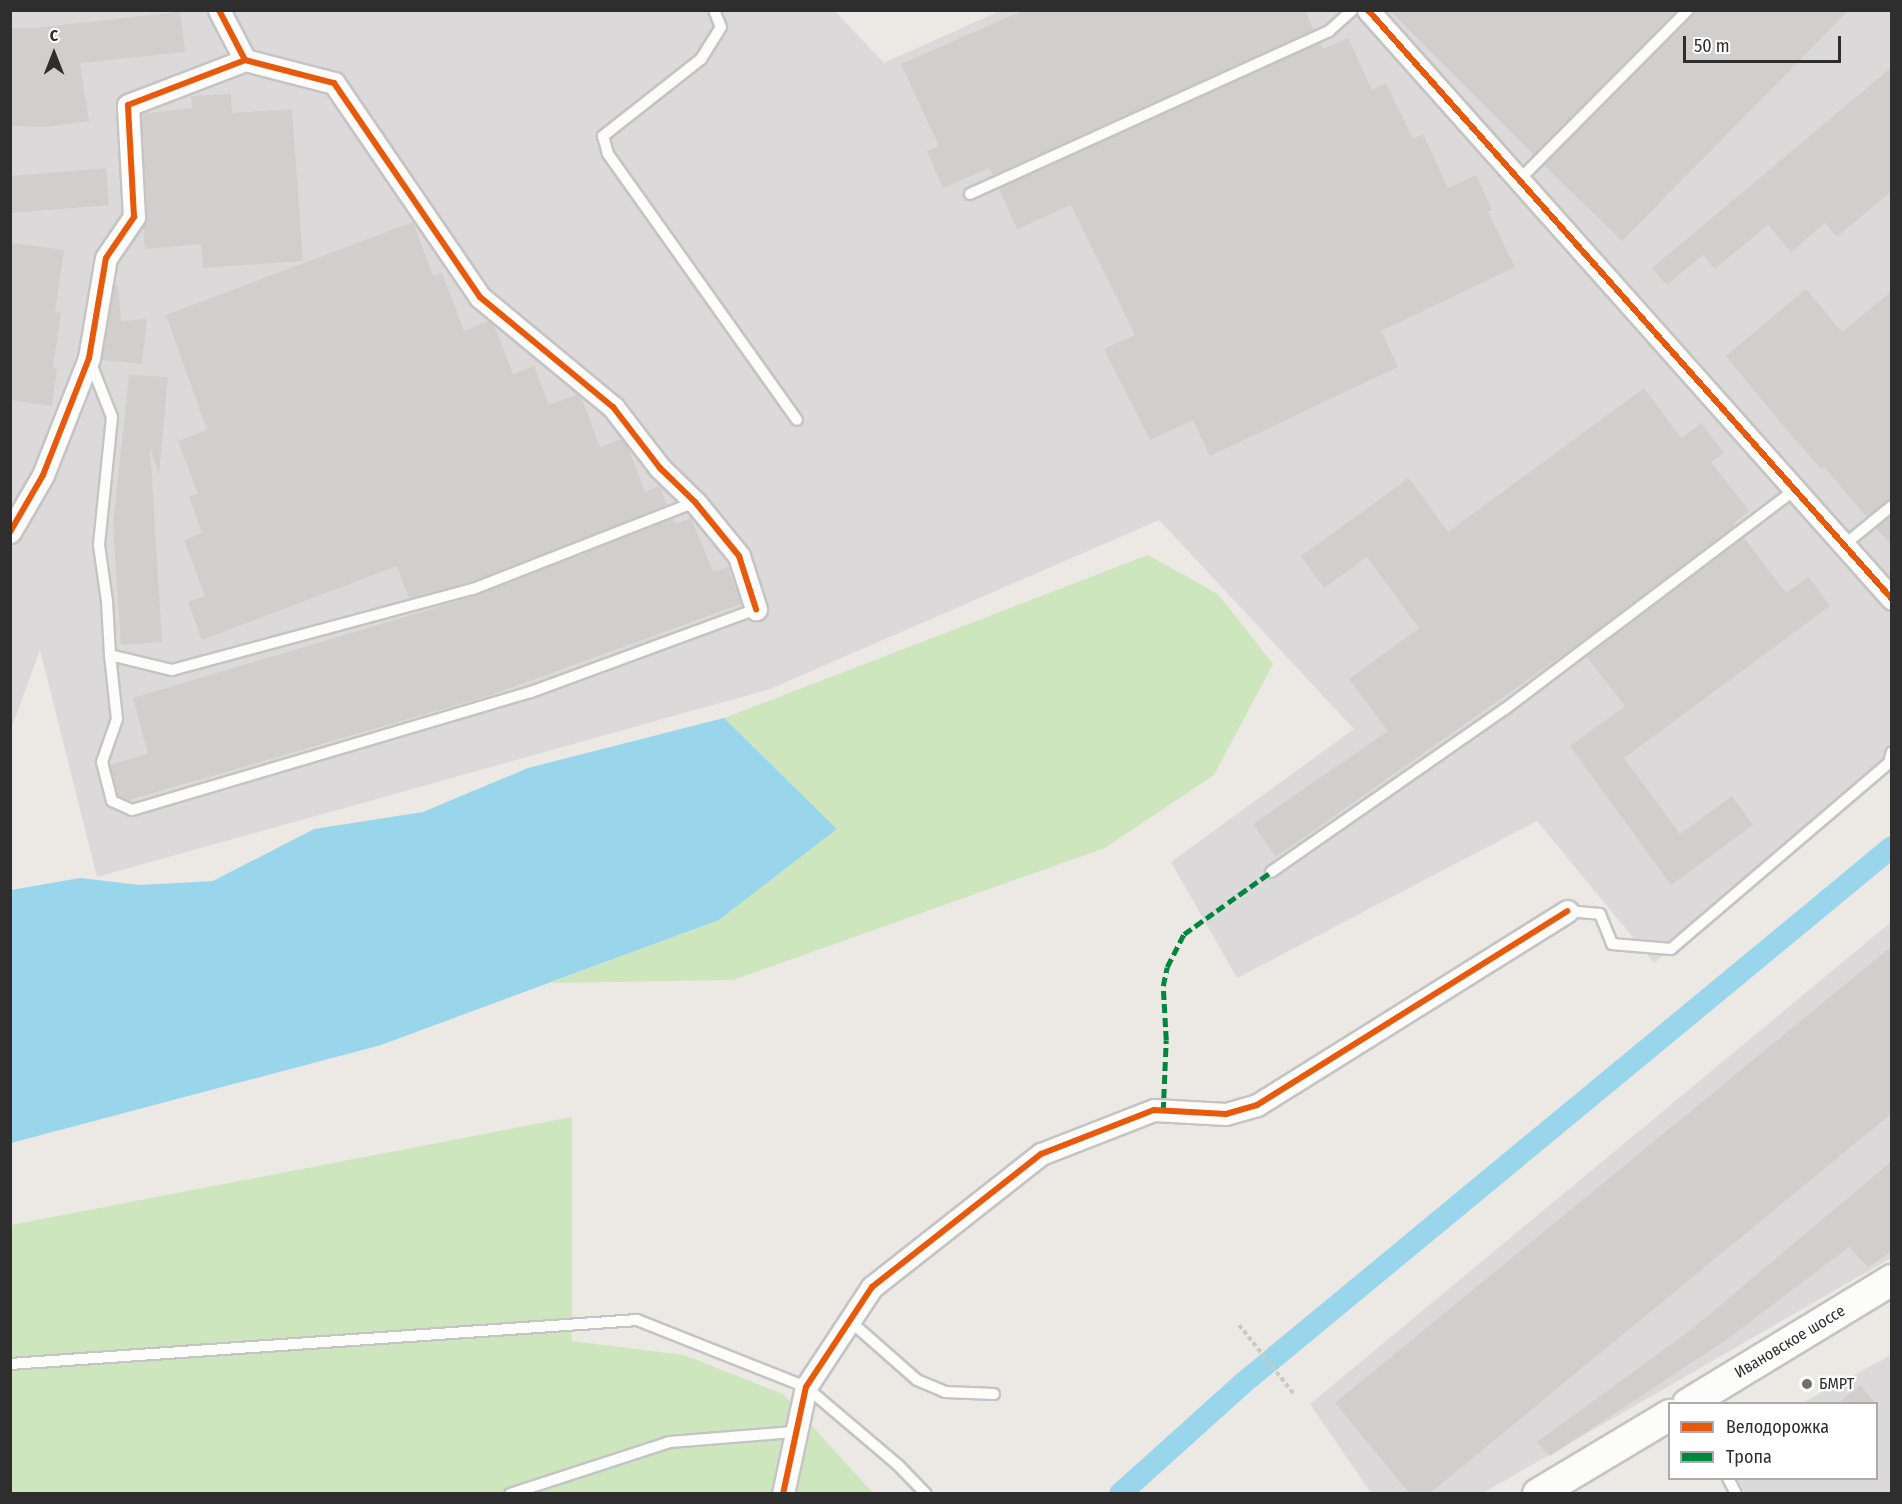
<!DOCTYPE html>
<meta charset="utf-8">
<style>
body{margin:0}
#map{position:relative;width:1902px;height:1504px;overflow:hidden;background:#ece8e4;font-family:"Fira Sans Condensed",sans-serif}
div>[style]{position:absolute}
.industrial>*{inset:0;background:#dcd9db}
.green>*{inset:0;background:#cee6be}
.water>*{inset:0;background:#99d6ec}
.canal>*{height:22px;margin:-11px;padding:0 11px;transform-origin:11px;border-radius:11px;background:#99d6ec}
.building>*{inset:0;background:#d1cecb}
.path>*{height:4px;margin-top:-2px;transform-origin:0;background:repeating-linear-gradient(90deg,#c9c9c8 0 4.5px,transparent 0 7.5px)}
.roads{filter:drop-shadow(2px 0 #c5c4c5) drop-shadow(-2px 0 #c5c4c5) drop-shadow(0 2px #c5c4c5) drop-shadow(0 -2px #c5c4c5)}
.lane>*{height:10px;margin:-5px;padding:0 5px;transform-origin:5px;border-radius:5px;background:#fcfcfb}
.street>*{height:21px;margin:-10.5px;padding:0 10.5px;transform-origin:10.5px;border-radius:10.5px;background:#fcfcfb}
.secondary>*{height:30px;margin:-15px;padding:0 15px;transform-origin:15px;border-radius:15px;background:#fcfcfb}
.quiet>*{height:4.5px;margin-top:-2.25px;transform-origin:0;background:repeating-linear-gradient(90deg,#00873e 0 9px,transparent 0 13.5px)}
.cycleway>*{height:6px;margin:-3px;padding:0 3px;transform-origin:3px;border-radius:3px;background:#e8590c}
.dots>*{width:16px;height:16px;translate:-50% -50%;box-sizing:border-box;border:3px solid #fff;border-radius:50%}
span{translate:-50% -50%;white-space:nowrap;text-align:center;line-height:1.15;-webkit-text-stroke:4.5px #fff;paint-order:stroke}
.street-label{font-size:16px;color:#2e2e2e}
.poi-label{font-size:16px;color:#2e2e2e}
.left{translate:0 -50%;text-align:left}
.frame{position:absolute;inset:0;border:12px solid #2e2e2e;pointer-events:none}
.legend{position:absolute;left:1668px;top:1402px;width:210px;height:78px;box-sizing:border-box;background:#fff;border:2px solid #ababab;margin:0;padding:8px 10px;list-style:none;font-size:18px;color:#2e2e2e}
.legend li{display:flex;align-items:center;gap:12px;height:30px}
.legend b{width:30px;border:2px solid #ababab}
.north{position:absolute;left:24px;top:24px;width:60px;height:60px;-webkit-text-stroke:4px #fff;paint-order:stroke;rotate:0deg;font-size:16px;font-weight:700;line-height:24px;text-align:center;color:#2e2e2e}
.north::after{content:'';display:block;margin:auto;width:21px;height:27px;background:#2e2e2e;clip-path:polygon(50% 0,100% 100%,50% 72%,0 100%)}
.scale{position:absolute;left:1683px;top:36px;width:158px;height:27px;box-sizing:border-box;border:3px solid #2e2e2e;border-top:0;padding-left:8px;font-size:18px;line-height:21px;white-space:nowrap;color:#2e2e2e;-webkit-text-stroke:4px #fff;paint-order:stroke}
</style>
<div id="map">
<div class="industrial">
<div style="clip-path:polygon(1002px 10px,1891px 11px,1891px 761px,1654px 963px,1537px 821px,1237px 978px,1171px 862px,1354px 729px,1159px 520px,770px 689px,97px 877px,40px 650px,11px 729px,11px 11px,835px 11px,884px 63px)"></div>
<div style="clip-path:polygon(1891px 922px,1891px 1258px,1483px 1493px,1371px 1493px,1310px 1404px)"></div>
<div style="clip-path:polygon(1891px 1355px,1891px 1493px,1745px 1493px,1737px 1479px,1876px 1478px,1876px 1404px,1802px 1403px)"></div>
</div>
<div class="green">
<div style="clip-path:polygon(1148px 555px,1218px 594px,1273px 664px,1214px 775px,1105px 848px,733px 980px,550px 983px,719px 920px,837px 829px,724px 718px)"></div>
<div style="clip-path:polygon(572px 1117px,572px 1341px,684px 1355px,783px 1394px,873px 1493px,11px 1494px,11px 1225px)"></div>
</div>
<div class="water">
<div style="clip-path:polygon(724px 718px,837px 829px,719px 920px,381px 1045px,11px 1143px,11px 890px,80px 878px,140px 885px,213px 881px,314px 829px,423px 812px,528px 768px)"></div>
</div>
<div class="canal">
<div style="left:1120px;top:1494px;width:164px;rotate:-42deg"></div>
<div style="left:1242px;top:1384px;width:843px;rotate:-39.56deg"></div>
</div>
<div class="building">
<div style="clip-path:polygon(1025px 10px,1305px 10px,1314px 30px,993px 175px,989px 168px,943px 188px,927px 151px,939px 146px,901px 64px)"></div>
<div style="clip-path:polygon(1389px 10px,1677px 10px,1534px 155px)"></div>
<div style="clip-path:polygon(1695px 10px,1849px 10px,1622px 241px,1544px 165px)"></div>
<div style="clip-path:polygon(180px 12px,185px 52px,80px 63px,89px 121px,45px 127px,10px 126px,10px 28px,34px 28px)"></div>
<div style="clip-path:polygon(1348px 38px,1372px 90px,1386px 83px,1413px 139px,1423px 134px,1448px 188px,1476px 175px,1492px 210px,1488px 212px,1515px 267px,1381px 331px,1398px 367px,1210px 456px,1193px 420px,1150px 440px,1104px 349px,1135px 335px,1071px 205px,1017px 229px,999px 189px,1320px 43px,1323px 49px)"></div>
<div style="clip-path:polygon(1892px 67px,1892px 191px,1837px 237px,1825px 223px,1791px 252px,1768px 225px,1715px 269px,1703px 255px,1667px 285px,1652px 268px)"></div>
<div style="clip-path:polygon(231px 94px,232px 113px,292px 109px,303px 261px,203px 268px,201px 244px,145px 249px,143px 227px,147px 216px,141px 114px,192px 108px,191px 96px)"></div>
<div style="clip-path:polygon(106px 168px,109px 205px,10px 213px,10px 176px)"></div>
<div style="clip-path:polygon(413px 222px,433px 276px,442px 273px,464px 331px,489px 321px,494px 325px,513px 374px,534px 366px,549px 405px,578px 394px,581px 397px,600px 447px,622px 439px,628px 447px,645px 492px,660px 486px,667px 505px,471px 582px,409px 598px,397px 566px,202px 640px,188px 602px,205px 596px,184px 540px,202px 533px,189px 497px,198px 494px,178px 441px,207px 430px,166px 315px)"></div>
<div style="clip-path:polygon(10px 243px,64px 250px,55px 312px,61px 313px,53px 367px,57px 368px,52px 406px,10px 400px)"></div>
<div style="clip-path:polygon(114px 285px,118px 286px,121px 321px,147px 319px,142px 364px,102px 360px)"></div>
<div style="clip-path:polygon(1806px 289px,1842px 332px,1892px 291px,1892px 499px,1867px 517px,1824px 467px,1821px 469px,1785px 428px,1726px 356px)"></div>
<div style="clip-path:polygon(129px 375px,168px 377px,159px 474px,150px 447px,162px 642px,121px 645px,113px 524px)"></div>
<div style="clip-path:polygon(1644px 388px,1681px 438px,1701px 423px,1724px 453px,1711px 462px,1749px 511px,1733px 524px,1734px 526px,1577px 645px,1276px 857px,1253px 824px,1388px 731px,1349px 679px,1419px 628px,1367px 557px,1324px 588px,1301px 556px,1409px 478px,1448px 532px)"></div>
<div style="clip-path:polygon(1892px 516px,1892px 546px,1876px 528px)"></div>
<div style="clip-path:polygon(691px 518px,713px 572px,728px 567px,741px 604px,491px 695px,129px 800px,118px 796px,110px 765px,148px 754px,133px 698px,475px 596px,673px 519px,675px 524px)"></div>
<div style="clip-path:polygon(1744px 538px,1786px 593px,1809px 577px,1830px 606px,1624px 758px,1680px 834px,1732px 796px,1753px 825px,1671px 885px,1570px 746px,1625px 706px,1587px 657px)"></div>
<div style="clip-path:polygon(1892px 946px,1892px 1113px,1429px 1494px,1410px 1494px,1335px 1403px)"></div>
<div style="clip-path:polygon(1892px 1161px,1892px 1251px,1868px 1267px,1849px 1247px,1726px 1340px,1550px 1456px,1537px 1442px,1692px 1329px)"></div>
<div style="clip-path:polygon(1860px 1385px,1876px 1404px,1837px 1404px)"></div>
</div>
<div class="path">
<div style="left:1239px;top:1325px;width:87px;rotate:51.5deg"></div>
</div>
<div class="roads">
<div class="lane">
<div style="left:714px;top:10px;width:18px;rotate:68deg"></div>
<div style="left:721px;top:27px;width:38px;rotate:122deg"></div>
<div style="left:701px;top:59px;width:125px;rotate:141.8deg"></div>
<div style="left:603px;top:136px;width:19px;rotate:74deg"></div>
<div style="left:608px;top:154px;width:326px;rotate:54.6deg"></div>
<div style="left:1519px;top:180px;width:240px;rotate:-45.2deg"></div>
<div style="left:970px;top:194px;width:394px;rotate:-24.4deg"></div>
<div style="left:1329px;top:31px;width:31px;rotate:-42deg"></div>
<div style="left:90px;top:361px;width:60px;rotate:68.6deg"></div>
<div style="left:112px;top:417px;width:129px;rotate:95.8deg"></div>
<div style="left:99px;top:545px;width:57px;rotate:81.9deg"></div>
<div style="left:107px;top:601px;width:54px;rotate:86.8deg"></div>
<div style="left:110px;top:655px;width:64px;rotate:13.6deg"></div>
<div style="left:172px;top:670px;width:312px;rotate:-15.1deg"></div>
<div style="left:473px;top:589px;width:238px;rotate:-21.4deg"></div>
<div style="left:1844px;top:545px;width:62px;rotate:-39.1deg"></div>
<div style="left:110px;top:655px;width:64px;rotate:83.8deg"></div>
<div style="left:117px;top:719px;width:46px;rotate:109.2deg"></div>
<div style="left:102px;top:762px;width:40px;rotate:75.6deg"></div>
<div style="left:112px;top:801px;width:22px;rotate:24deg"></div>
<div style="left:132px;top:810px;width:416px;rotate:-16.5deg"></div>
<div style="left:531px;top:692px;width:240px;rotate:-20.2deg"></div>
<div style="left:1271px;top:872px;width:285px;rotate:-34.9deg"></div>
<div style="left:1505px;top:709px;width:363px;rotate:-37.1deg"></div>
<div style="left:1567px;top:911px;width:33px;rotate:5deg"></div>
<div style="left:1600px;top:914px;width:32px;rotate:68deg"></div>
<div style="left:1612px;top:944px;width:59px;rotate:4.8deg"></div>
<div style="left:1671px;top:949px;width:287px;rotate:-40.5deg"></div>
<div style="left:1889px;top:763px;width:11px;rotate:-75deg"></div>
<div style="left:850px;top:1321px;width:89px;rotate:41.4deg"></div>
<div style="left:917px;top:1380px;width:30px;rotate:23deg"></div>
<div style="left:945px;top:1392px;width:49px;rotate:2.3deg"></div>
<div style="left:10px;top:1364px;width:629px;rotate:-4.01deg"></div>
<div style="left:637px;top:1320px;width:182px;rotate:21.6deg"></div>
<div style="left:806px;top:1387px;width:121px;rotate:40.3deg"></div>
<div style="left:898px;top:1465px;width:40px;rotate:46deg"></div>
<div style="left:1728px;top:1478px;width:18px;rotate:63deg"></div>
<div style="left:510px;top:1494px;width:168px;rotate:-18deg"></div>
<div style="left:670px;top:1442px;width:124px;rotate:-4.6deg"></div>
</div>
<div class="street">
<div style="left:1368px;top:10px;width:788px;rotate:48.34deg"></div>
<div style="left:245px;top:60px;width:92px;rotate:14.5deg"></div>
<div style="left:334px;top:83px;width:259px;rotate:55.7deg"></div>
<div style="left:480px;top:297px;width:173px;rotate:39.6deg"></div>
<div style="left:613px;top:407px;width:77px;rotate:52.4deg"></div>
<div style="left:660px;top:468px;width:49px;rotate:44.2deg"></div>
<div style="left:695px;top:502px;width:70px;rotate:50.8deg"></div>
<div style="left:739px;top:556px;width:56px;rotate:72.2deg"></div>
<div style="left:10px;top:532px;width:66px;rotate:-59.9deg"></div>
<div style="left:43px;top:475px;width:126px;rotate:-68.5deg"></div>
<div style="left:89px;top:358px;width:101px;rotate:-80.4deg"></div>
<div style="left:106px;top:258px;width:50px;rotate:-55.7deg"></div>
<div style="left:134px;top:217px;width:112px;rotate:-93.1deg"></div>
<div style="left:128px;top:105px;width:125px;rotate:-21deg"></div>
<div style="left:245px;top:60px;width:56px;rotate:-117.5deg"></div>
<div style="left:783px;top:1494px;width:109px;rotate:-77.9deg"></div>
<div style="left:806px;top:1387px;width:120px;rotate:-56.6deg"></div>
<div style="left:872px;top:1287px;width:215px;rotate:-38.2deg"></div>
<div style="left:1041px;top:1154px;width:121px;rotate:-21.3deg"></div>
<div style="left:1154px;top:1110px;width:72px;rotate:3.2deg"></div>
<div style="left:1226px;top:1114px;width:32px;rotate:-16deg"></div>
<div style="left:1257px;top:1105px;width:366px;rotate:-32deg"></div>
</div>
<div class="secondary">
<div style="left:1688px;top:1404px;width:239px;rotate:-31.3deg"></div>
<div style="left:1538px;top:1494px;width:154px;rotate:-30.9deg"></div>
</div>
</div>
<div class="quiet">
<div style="left:1163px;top:1111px;width:71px;rotate:-87.6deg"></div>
<div style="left:1166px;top:1040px;width:54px;rotate:-93.2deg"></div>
<div style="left:1163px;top:986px;width:19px;rotate:-78deg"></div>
<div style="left:1167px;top:967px;width:37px;rotate:-63deg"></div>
<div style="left:1184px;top:934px;width:107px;rotate:-35.5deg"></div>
</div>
<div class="cycleway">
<div style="left:1368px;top:10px;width:788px;rotate:48.34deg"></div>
<div style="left:245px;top:60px;width:92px;rotate:14.5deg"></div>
<div style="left:334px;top:83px;width:259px;rotate:55.7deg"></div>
<div style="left:480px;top:297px;width:173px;rotate:39.6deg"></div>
<div style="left:613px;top:407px;width:77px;rotate:52.4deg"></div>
<div style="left:660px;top:468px;width:49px;rotate:44.2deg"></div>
<div style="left:695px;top:502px;width:70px;rotate:50.8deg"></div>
<div style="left:739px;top:556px;width:56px;rotate:72.2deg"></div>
<div style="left:10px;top:532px;width:66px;rotate:-59.9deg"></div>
<div style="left:43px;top:475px;width:126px;rotate:-68.5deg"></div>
<div style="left:89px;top:358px;width:101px;rotate:-80.4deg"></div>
<div style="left:106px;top:258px;width:50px;rotate:-55.7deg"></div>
<div style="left:134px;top:217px;width:112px;rotate:-93.1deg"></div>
<div style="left:128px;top:105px;width:125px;rotate:-21deg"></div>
<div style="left:245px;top:60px;width:56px;rotate:-117.5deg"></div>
<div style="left:783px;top:1494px;width:109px;rotate:-77.9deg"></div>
<div style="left:806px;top:1387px;width:120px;rotate:-56.6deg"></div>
<div style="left:872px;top:1287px;width:215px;rotate:-38.2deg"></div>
<div style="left:1041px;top:1154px;width:121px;rotate:-21.3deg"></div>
<div style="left:1154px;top:1110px;width:72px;rotate:3.2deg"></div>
<div style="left:1226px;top:1114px;width:32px;rotate:-16deg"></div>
<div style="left:1257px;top:1105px;width:366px;rotate:-32deg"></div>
</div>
<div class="dots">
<div style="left:1807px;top:1384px;background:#706f6e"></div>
</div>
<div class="street-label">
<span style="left:1790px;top:1342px;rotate:-31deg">Ивановское шоссе</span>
</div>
<div class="poi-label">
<span class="left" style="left:1819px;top:1384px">БМРТ</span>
</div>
<div class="frame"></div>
<ul class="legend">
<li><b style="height:8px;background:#e8590c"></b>Велодорожка</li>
<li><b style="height:8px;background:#00873e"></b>Тропа</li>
</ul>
<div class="north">С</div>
<div class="scale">50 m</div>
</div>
